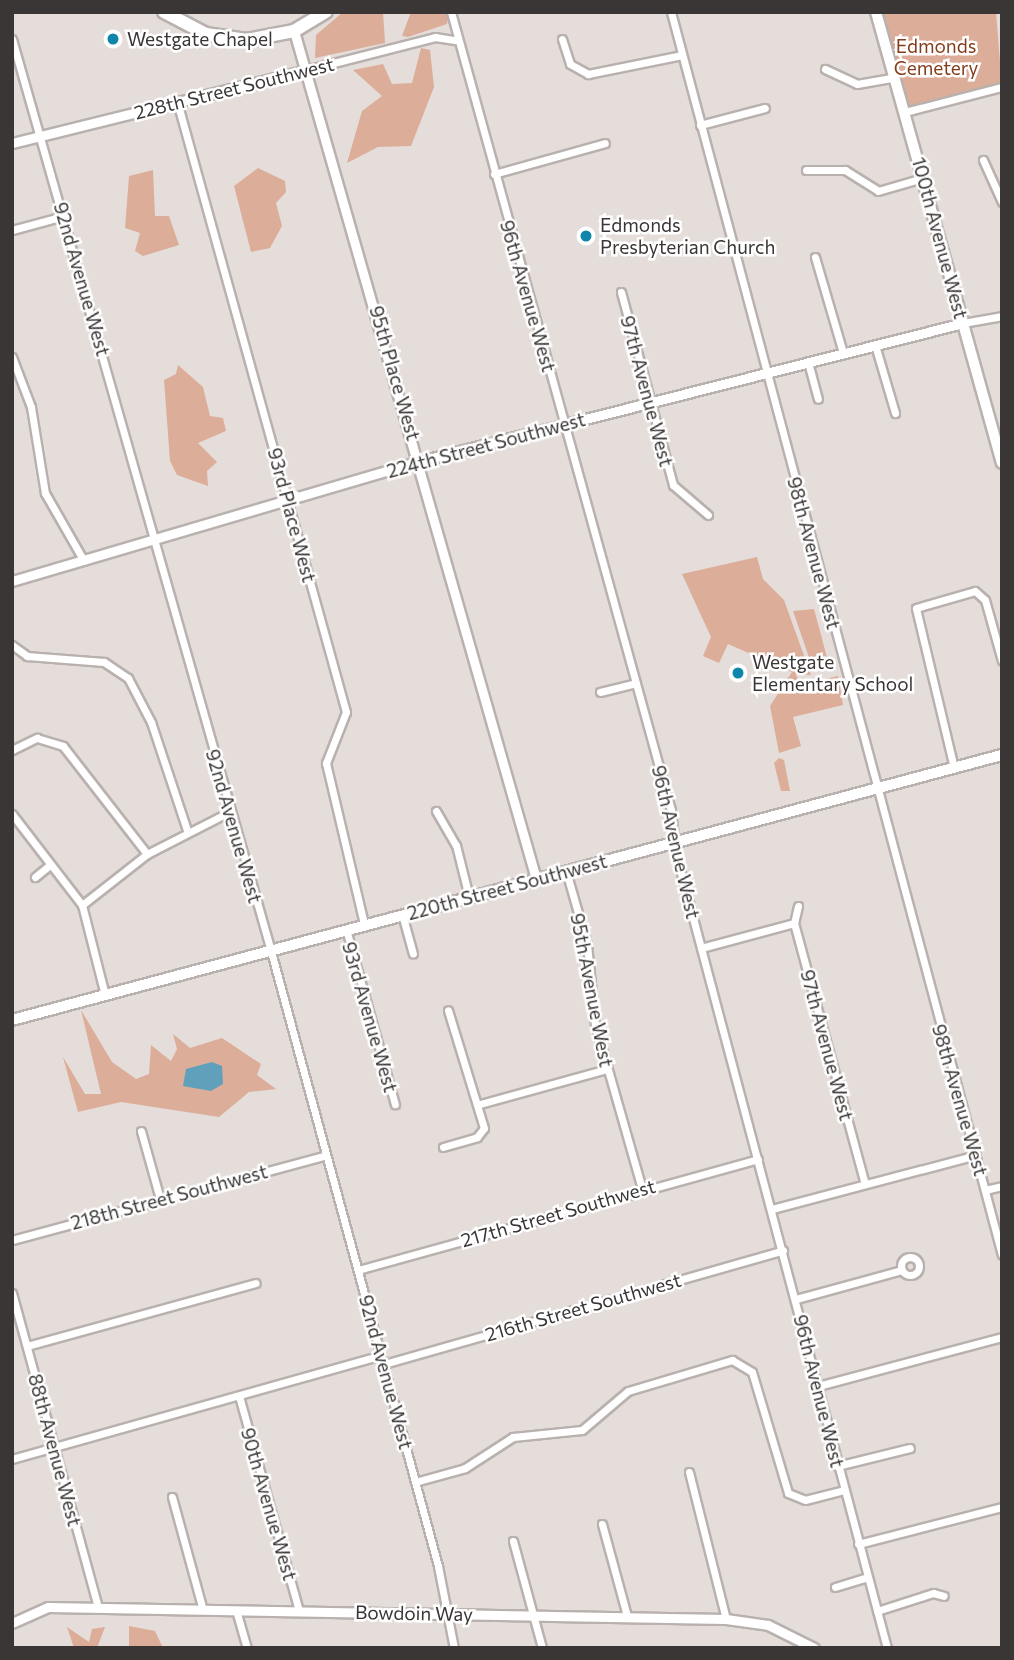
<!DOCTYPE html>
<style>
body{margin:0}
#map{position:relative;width:1014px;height:1660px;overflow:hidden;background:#e5ddda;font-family:Commissioner,sans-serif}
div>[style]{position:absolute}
.green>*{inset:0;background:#dcad98}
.water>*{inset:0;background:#60a0ba}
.roads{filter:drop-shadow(2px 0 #b9b1ae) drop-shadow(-2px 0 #b9b1ae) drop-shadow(0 2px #b9b1ae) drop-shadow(0 -2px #b9b1ae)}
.minor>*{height:7px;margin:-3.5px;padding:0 3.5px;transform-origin:3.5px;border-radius:3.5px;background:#fff}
.minor>.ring{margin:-3.5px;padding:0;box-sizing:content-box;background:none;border:7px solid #fff;border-radius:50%}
.tertiary>*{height:9px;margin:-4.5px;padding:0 4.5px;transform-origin:4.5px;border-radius:4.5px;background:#fff}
.secondary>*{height:10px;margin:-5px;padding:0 5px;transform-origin:5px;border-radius:5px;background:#fff}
.primary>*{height:12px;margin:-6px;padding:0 6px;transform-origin:6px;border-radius:6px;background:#fff}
.dots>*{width:19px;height:19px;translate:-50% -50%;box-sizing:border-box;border:4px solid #fff;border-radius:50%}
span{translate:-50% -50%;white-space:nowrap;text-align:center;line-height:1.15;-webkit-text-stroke:5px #fff;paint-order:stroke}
.poi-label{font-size:19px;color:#393635}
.left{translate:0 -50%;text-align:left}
.park-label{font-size:19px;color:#823d1b}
.street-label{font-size:19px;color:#393635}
.frame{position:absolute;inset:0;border:14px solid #393635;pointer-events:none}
</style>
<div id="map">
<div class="green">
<div style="clip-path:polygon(343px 12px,383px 12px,385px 43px,315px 58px,316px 35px)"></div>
<div style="clip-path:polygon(411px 12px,449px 12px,447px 24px,408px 37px,402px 36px)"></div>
<div style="clip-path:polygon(877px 12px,996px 12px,1002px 87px,905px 112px)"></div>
<div style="clip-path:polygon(421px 48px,430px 50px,434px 87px,411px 146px,378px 147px,347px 163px,362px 111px,382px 96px,353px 70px,383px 64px,392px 84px,412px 83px)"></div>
<div style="clip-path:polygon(258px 168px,285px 181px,286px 192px,276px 203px,282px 226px,270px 248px,251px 252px,234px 186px)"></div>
<div style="clip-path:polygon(153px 170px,155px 216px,169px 216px,179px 245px,143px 256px,135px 251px,140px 233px,125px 228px,129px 176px)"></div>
<div style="clip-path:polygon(178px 365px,203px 387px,210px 416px,223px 418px,226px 431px,198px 443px,217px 462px,207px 471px,208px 486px,177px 475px,170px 461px,164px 380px,176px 374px)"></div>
<div style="clip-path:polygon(757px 557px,763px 579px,784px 600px,811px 675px,796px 674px,799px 685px,838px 676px,843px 705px,793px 717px,801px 746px,779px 753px,770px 706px,792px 672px,728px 644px,719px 663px,703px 656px,711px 637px,682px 574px)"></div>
<div style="clip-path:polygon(814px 609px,829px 665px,813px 669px,793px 611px)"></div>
<div style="clip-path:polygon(779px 758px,784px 760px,790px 791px,781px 791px,774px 763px)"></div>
<div style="clip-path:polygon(81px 1010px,112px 1062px,136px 1079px,149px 1074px,151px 1045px,171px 1061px,177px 1049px,173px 1034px,190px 1048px,222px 1038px,261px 1064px,257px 1075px,276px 1089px,249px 1092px,219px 1117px,121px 1102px,78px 1112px,63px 1057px,85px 1094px,101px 1094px)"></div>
<div style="clip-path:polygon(129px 1626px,155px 1631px,163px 1648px,129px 1648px)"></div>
<div style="clip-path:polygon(67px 1627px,89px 1642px,92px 1629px,105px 1627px,97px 1648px,74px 1648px)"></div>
</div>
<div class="water">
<div style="clip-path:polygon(212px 1062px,222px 1066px,223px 1084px,211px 1091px,183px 1086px,186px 1069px)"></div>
</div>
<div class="roads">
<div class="minor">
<div style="left:451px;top:12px;width:828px;rotate:74.59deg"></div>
<div style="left:671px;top:810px;width:44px;rotate:83.5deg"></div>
<div style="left:676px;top:854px;width:822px;rotate:75.12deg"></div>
<div style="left:671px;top:12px;width:1286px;rotate:75.09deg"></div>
<div style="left:12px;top:39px;width:952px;rotate:74.15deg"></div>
<div style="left:272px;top:955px;width:633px;rotate:74.8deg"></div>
<div style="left:438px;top:1566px;width:84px;rotate:79deg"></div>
<div style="left:562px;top:39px;width:26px;rotate:72deg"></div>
<div style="left:570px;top:64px;width:21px;rotate:29deg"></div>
<div style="left:588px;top:74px;width:96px;rotate:-11.4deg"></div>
<div style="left:825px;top:69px;width:35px;rotate:25deg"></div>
<div style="left:857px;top:84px;width:39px;rotate:-10deg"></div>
<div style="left:306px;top:70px;width:133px;rotate:-14.3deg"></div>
<div style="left:435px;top:37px;width:20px;rotate:9deg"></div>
<div style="left:178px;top:105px;width:630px;rotate:74.53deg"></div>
<div style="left:346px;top:712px;width:55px;rotate:111.4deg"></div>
<div style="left:326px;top:763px;width:165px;rotate:76.7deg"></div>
<div style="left:905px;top:112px;width:100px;rotate:-14.5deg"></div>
<div style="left:700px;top:125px;width:67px;rotate:-14.7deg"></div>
<div style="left:983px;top:160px;width:46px;rotate:65.7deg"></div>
<div style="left:806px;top:170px;width:39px"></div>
<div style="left:845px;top:170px;width:39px;rotate:32deg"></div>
<div style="left:878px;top:191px;width:47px;rotate:-16.1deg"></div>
<div style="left:494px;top:174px;width:115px;rotate:-15.6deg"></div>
<div style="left:12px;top:230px;width:54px;rotate:-15.1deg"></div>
<div style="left:815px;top:257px;width:100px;rotate:73.7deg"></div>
<div style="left:621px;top:292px;width:200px;rotate:74.9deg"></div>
<div style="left:673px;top:485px;width:46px;rotate:40.6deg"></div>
<div style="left:963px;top:323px;width:40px;rotate:-10deg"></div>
<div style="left:875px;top:345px;width:71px;rotate:73.6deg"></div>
<div style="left:12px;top:357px;width:53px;rotate:69.2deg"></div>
<div style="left:31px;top:407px;width:87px;rotate:80.8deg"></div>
<div style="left:45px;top:493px;width:78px;rotate:60.2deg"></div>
<div style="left:808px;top:362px;width:38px;rotate:75deg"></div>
<div style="left:12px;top:645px;width:19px;rotate:36deg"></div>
<div style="left:27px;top:656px;width:77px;rotate:4.5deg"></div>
<div style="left:104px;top:662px;width:29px;rotate:34deg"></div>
<div style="left:128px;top:678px;width:50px;rotate:62.4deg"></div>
<div style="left:151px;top:722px;width:114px;rotate:71.6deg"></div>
<div style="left:600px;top:692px;width:37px;rotate:-14deg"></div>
<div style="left:12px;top:750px;width:28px;rotate:-26deg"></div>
<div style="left:37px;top:738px;width:27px;rotate:17deg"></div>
<div style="left:63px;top:746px;width:137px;rotate:52.1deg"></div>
<div style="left:954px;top:768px;width:164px;rotate:-103.4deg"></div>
<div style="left:916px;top:608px;width:61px;rotate:-16.1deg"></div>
<div style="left:975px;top:591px;width:13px;rotate:42deg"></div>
<div style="left:985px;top:600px;width:63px;rotate:74.4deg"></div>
<div style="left:436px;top:811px;width:39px;rotate:60deg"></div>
<div style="left:456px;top:845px;width:54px;rotate:76deg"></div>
<div style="left:12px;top:814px;width:115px;rotate:52.4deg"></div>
<div style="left:82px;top:905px;width:93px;rotate:75.7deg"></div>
<div style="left:566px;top:871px;width:76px;rotate:74deg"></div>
<div style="left:587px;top:944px;width:80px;rotate:84.3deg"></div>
<div style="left:595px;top:1024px;width:172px;rotate:74.1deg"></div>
<div style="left:35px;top:877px;width:19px;rotate:-39deg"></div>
<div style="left:82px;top:905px;width:83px;rotate:-38.1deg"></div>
<div style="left:147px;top:854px;width:92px;rotate:-27.1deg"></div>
<div style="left:798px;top:906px;width:17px;rotate:103deg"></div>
<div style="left:794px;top:923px;width:270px;rotate:74.8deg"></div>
<div style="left:402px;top:914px;width:41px;rotate:74.6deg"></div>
<div style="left:346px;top:929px;width:182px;rotate:74.4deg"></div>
<div style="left:701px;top:948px;width:96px;rotate:-15deg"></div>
<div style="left:480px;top:1104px;width:132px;rotate:-15.4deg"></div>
<div style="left:141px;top:1131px;width:71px;rotate:74.4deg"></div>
<div style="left:443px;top:1147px;width:35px;rotate:-16deg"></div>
<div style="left:477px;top:1137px;width:11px;rotate:-52deg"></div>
<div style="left:484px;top:1128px;width:123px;rotate:-107deg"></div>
<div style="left:985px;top:1190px;width:17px;rotate:-13deg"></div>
<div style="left:772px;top:1209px;width:211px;rotate:-14.8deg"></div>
<div style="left:12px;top:1240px;width:325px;rotate:-15.1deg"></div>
<div class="ring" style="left:901px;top:1257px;width:11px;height:11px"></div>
<div style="left:358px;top:1270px;width:415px;rotate:-15.5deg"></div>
<div style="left:12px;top:1293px;width:327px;rotate:74.7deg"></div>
<div style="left:796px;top:1299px;width:110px;rotate:-15.3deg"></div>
<div style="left:27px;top:1346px;width:237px;rotate:-15.4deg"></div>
<div style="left:384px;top:1364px;width:415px;rotate:-15.9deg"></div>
<div style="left:818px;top:1386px;width:190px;rotate:-14.9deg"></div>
<div style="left:239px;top:1396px;width:223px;rotate:74.4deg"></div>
<div style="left:12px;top:1459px;width:383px;rotate:-15.7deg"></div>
<div style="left:837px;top:1466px;width:75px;rotate:-13.9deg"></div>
<div style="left:689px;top:1472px;width:152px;rotate:75.9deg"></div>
<div style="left:415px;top:1482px;width:52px;rotate:-15.6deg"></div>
<div style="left:465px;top:1468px;width:57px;rotate:-32.9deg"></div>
<div style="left:513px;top:1437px;width:69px;rotate:-5.8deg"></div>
<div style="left:582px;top:1430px;width:60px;rotate:-40.3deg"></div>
<div style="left:628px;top:1391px;width:109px;rotate:-16.6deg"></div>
<div style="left:732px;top:1360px;width:23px;rotate:31deg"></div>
<div style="left:752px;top:1372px;width:126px;rotate:73.4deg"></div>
<div style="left:788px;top:1493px;width:18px;rotate:22deg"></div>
<div style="left:805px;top:1500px;width:40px;rotate:-14.4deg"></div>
<div style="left:172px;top:1497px;width:117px;rotate:74.7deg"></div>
<div style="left:602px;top:1524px;width:95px;rotate:74.8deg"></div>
<div style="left:513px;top:1541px;width:111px;rotate:74.8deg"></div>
<div style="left:858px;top:1544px;width:149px;rotate:-14.4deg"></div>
<div style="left:835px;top:1587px;width:34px;rotate:-17deg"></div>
<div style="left:236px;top:1610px;width:40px;rotate:74deg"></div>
<div style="left:877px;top:1611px;width:59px;rotate:-17.8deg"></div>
<div style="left:933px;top:1593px;width:11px;rotate:15deg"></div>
</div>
<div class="tertiary">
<div style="left:294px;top:31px;width:882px;rotate:74.07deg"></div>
<div style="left:12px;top:143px;width:303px;rotate:-13.9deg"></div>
<div style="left:12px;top:581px;width:425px;rotate:-16.4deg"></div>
<div style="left:420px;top:461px;width:560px;rotate:-14.26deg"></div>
<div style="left:12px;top:1623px;width:39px;rotate:-24deg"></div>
<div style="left:48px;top:1607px;width:678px;rotate:1.01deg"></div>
<div style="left:726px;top:1619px;width:42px;rotate:8.1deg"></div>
<div style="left:768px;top:1625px;width:51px;rotate:26.6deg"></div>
</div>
<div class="secondary">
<div style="left:876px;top:12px;width:468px;rotate:74.4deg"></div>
<div style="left:12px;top:1020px;width:1025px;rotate:-14.99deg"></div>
</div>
<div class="primary">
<div style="left:164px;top:12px;width:47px;rotate:27.6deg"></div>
<div style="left:206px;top:34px;width:41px;rotate:8.3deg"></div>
<div style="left:247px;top:40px;width:48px;rotate:-10.8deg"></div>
<div style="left:294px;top:31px;width:37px;rotate:-31deg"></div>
</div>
</div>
<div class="dots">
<div style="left:113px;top:39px;background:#0e85aa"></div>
<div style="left:586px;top:236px;background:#0e85aa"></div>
<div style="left:738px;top:673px;background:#0e85aa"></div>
</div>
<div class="poi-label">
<span class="left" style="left:127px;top:39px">Westgate Chapel</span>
<span class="left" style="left:600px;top:236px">Edmonds<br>Presbyterian Church</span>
<span class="left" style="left:752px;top:673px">Westgate<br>Elementary School</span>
</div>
<div class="park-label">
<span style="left:936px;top:57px">Edmonds<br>Cemetery</span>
</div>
<div class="street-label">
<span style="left:234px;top:88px;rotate:-14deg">228th Street Southwest</span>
<span style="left:940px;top:238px;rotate:75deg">100th Avenue West</span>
<span style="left:82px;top:279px;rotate:74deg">92nd Avenue West</span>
<span style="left:528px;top:296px;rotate:74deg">96th Avenue West</span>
<span style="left:395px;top:373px;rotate:74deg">95th Place West</span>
<span style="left:647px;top:391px;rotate:75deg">97th Avenue West</span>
<span style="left:486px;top:445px;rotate:-15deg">224th Street Southwest</span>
<span style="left:292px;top:515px;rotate:75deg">93rd Place West</span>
<span style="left:814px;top:553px;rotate:75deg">98th Avenue West</span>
<span style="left:234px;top:826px;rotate:74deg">92nd Avenue West</span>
<span style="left:676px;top:842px;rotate:77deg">96th Avenue West</span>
<span style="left:507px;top:887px;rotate:-15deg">220th Street Southwest</span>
<span style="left:592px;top:990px;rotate:79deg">95th Avenue West</span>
<span style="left:370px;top:1017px;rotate:74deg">93rd Avenue West</span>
<span style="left:827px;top:1045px;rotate:75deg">97th Avenue West</span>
<span style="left:960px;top:1100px;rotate:74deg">98th Avenue West</span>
<span style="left:169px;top:1197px;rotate:-15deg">218th Street Southwest</span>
<span style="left:558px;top:1213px;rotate:-16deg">217th Street Southwest</span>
<span style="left:583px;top:1307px;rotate:-16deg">216th Street Southwest</span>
<span style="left:386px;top:1372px;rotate:75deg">92nd Avenue West</span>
<span style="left:819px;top:1391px;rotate:76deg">96th Avenue West</span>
<span style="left:55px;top:1450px;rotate:75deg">88th Avenue West</span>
<span style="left:269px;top:1504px;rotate:74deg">90th Avenue West</span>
<span style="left:414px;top:1613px;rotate:1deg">Bowdoin Way</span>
</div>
<div class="frame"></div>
</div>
